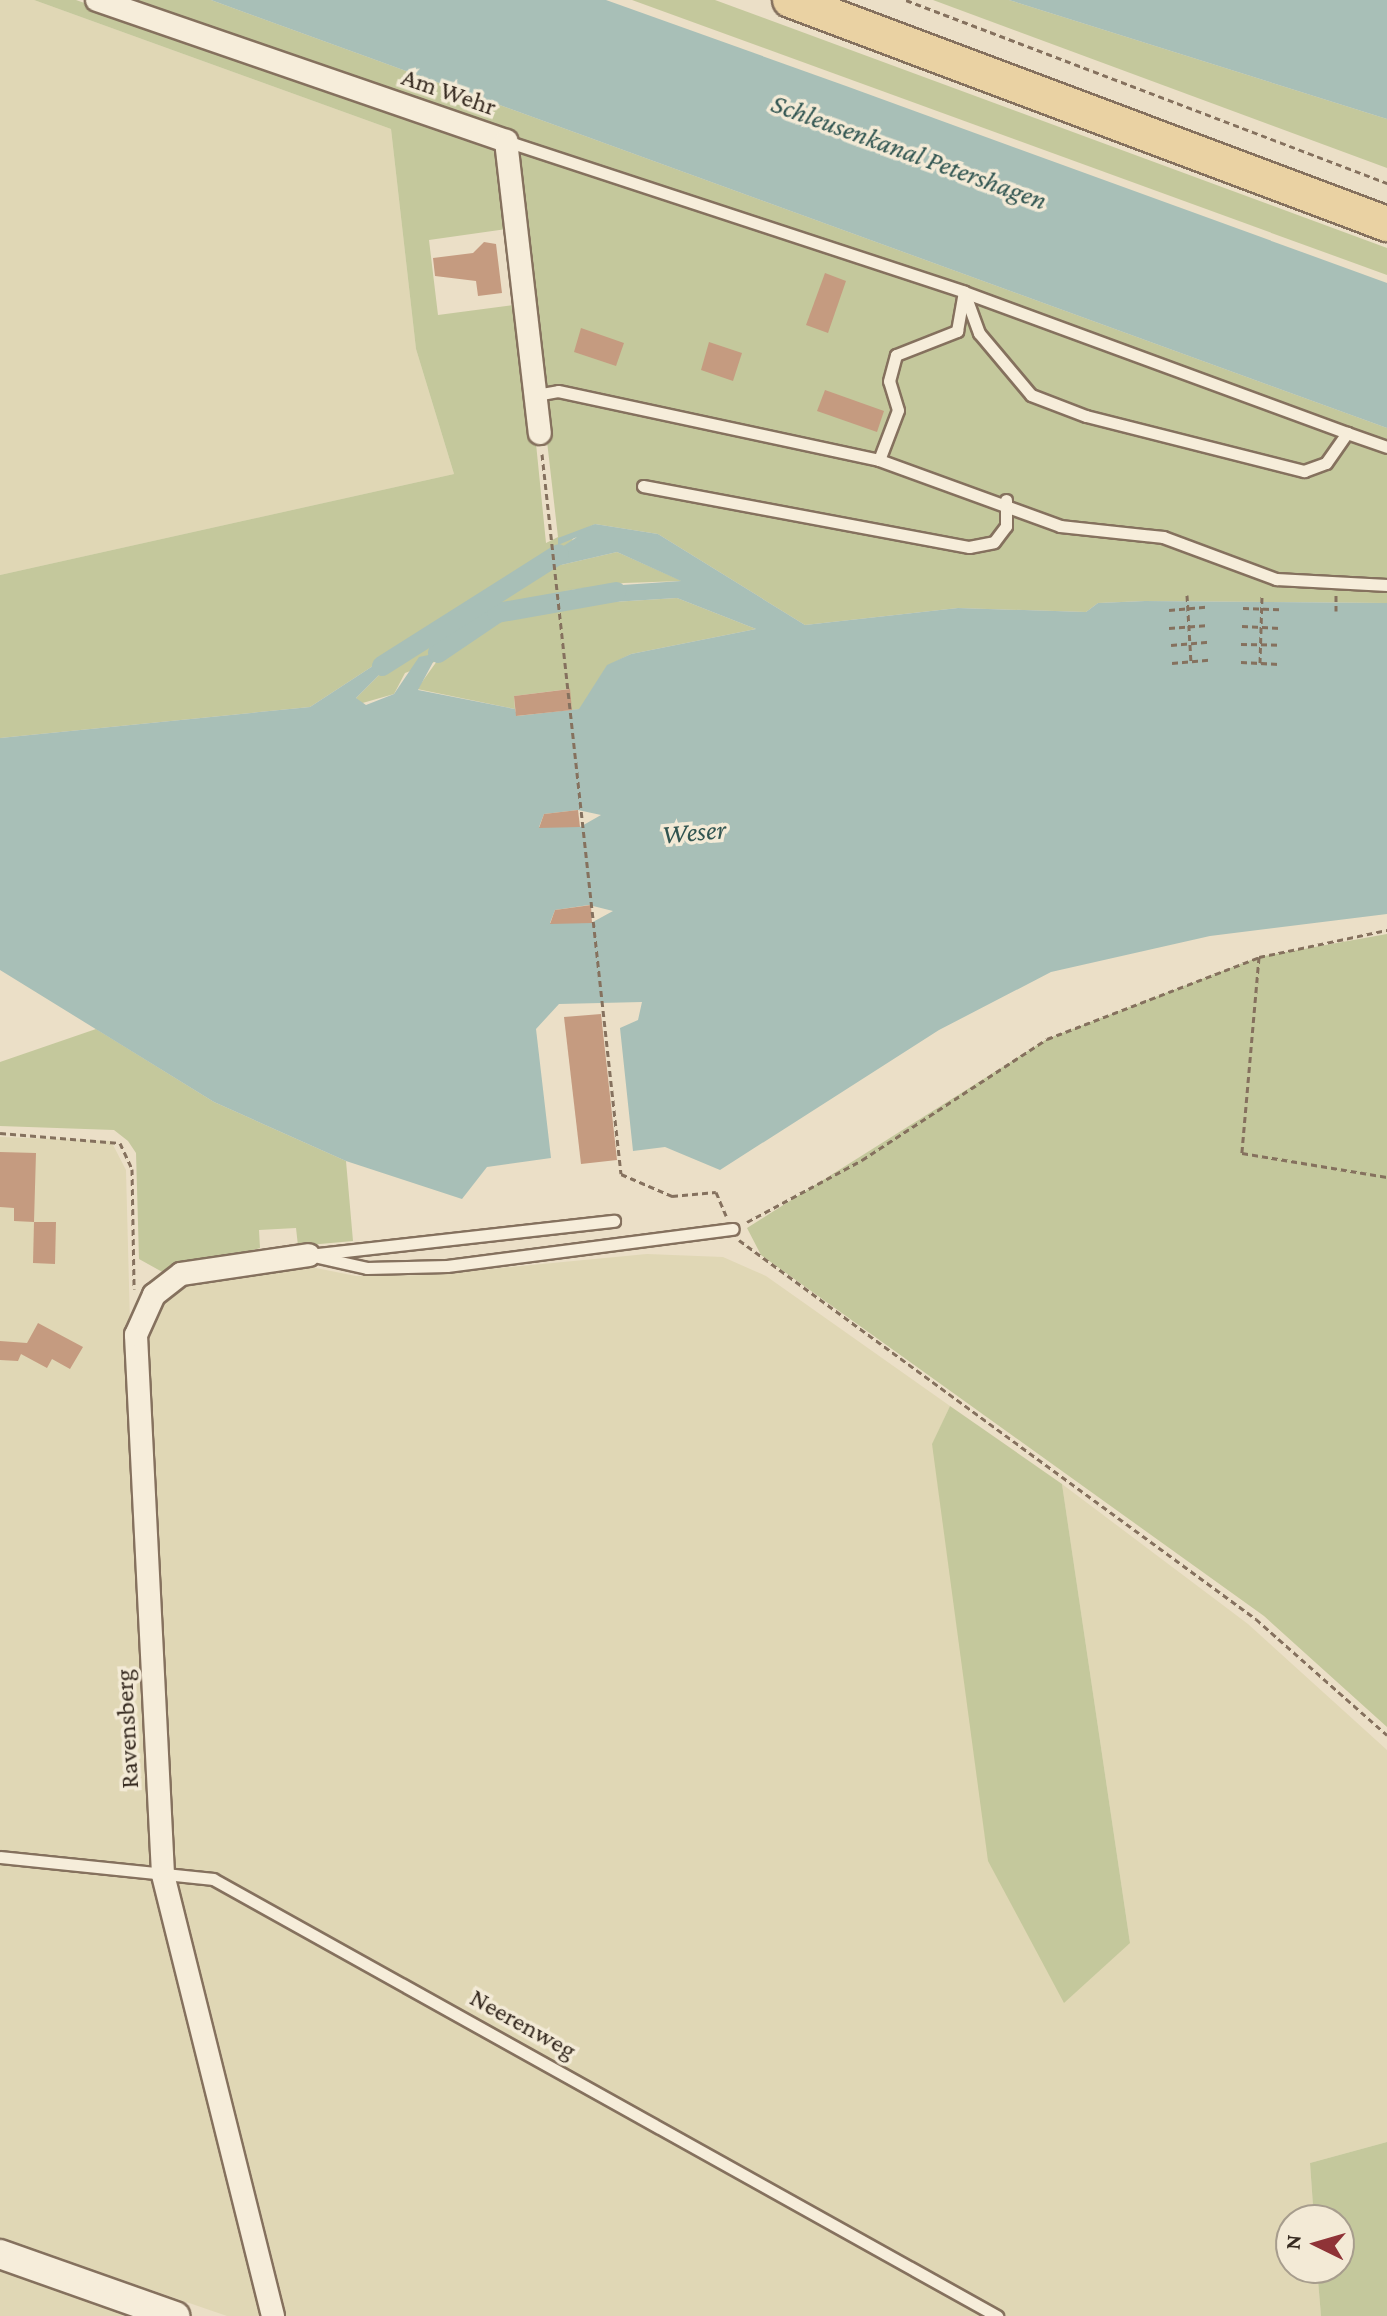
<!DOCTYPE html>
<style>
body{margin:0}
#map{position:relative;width:1387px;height:2316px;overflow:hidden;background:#ebdfc7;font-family:"Crimson Pro",serif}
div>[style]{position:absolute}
.farmland>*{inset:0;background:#e0d7b5}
.green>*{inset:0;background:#c4c89c}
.water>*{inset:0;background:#a8bfb7}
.canal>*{height:20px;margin:-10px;padding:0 10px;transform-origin:10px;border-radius:10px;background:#a8bfb7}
.building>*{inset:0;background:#c59b80}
.path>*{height:3px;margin-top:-1.5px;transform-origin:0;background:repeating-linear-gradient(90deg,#85715e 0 6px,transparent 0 10px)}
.roads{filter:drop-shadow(2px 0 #85715e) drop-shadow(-2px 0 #85715e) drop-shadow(0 2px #85715e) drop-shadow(0 -2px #85715e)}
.service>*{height:11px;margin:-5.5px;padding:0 5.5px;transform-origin:5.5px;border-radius:5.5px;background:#f6edda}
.minor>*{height:22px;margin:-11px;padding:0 11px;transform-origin:11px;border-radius:11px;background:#f6edda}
.tertiary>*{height:28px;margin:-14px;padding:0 14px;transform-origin:14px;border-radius:14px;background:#f6edda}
.primary>*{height:34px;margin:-17px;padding:0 17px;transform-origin:17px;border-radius:17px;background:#ead2a3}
span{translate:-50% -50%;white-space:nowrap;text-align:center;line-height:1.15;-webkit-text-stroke:7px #f3ead6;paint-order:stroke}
.street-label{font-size:26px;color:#362a20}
.water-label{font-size:28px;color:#315551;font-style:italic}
.north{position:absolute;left:1275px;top:2204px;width:80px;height:80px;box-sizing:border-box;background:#f3ead6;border:2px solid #a79d8d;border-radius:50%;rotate:275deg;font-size:22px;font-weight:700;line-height:32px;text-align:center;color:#362a20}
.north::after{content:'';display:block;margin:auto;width:28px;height:36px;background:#8f3337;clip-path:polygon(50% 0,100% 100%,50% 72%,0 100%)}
</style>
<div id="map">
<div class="farmland">
<div style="clip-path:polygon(0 0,34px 0,391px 129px,416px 349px,454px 474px,0 575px)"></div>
<div style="clip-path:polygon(0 1137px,111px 1141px,126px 1170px,133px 1438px,148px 1324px,162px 1299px,207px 1276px,301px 1265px,356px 1276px,427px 1275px,647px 1254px,723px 1257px,766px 1276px,950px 1406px,932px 1445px,1130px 1943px,1062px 1484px,1248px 1624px,1387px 1750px,1387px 2142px,1310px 2163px,1314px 2220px,1291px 2220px,1291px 2268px,1317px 2268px,1321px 2316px,227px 2316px,0 2238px)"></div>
<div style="clip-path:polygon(0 2270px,129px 2316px,0 2316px)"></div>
</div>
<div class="green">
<div style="clip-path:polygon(34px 0,76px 0,503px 152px,513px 228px,429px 240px,438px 315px,522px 304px,546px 543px,558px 537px,512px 137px,131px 0,211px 0,1387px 428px,1387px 603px,1144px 601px,1098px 603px,1086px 612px,958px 608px,805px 625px,658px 534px,595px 524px,575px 534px,561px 565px,617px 552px,682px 581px,624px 583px,564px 591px,616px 586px,617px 598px,565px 605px,677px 598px,756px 629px,631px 654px,607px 666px,580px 709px,572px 710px,569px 689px,514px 696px,515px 709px,417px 689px,437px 661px,405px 673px,394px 694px,359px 704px,356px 698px,383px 671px,379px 662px,310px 707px,0 738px,0 575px,454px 474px,416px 349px,391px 129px)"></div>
<div style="clip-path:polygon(632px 0,715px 0,1387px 248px,1387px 275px)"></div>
<div style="clip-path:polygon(933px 0,1009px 0,1387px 119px,1387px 168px)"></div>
<div style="clip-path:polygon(1387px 934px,1387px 1727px,1264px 1616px,761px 1255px,747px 1228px,1047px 1039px,1259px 957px)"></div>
<div style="clip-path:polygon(96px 1029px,214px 1102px,346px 1161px,353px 1241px,298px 1246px,296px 1228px,259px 1230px,260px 1248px,166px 1274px,139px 1259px,136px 1153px,128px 1141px,114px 1130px,0 1126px,0 1062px)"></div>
<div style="clip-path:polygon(950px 1406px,1062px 1484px,1130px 1943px,1064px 2003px,988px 1861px,932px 1444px)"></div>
<div style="clip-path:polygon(1387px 2142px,1387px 2316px,1321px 2316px,1317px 2268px,1339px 2268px,1339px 2220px,1314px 2220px,1310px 2163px)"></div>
</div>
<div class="water">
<div style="clip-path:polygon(211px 0,606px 0,846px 86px,1387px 283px,1387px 428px)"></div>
<div style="clip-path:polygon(1009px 0,1387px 0,1387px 119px)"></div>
<div style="clip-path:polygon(evenodd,595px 524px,658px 534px,805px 625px,958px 608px,1086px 612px,1098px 603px,1145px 601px,1387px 603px,1387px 914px,1210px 936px,1051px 972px,939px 1030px,720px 1170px,665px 1147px,633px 1151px,620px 1028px,638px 1020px,642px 1002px,559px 1004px,536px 1029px,551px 1158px,487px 1167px,462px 1199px,346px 1161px,214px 1102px,0 970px,0 738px,310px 707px,379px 662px,384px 670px,356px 698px,366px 705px,394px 694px,419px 657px,438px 653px,418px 690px,515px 709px,517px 716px,579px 709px,607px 665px,631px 654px,756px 629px,677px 598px,565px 605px,617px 598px,615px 586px,564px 589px,681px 581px,617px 552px,561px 565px,559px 549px,577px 537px,558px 545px,558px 538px,595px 524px,578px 810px,601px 815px,580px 827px,539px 827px,544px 814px,578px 810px,595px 524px,589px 905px,613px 911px,591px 923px,550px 923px,555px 910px,589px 905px)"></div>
</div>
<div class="canal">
<div style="left:438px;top:653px;width:71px;rotate:-34.1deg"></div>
<div style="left:497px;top:613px;width:121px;rotate:-10deg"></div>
<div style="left:382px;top:666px;width:209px;rotate:-32.3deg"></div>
</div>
<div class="building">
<div style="clip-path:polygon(484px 242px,496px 244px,502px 293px,478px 296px,476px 281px,435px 276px,433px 258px,473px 253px)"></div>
<div style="clip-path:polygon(825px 273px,846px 281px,828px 333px,806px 325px)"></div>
<div style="clip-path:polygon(581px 328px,624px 343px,616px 366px,574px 352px)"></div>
<div style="clip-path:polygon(709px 342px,742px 353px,733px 381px,701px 370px)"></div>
<div style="clip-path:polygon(825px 390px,884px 411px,877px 432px,817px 411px)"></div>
<div style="clip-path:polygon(570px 689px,572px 710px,516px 716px,514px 696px)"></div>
<div style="clip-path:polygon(578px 810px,580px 827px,539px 828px,544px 814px)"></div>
<div style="clip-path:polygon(591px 905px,592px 923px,550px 924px,555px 910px)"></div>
<div style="clip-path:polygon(601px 1014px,617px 1160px,581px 1164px,564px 1017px)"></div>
<div style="clip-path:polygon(0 1152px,36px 1153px,34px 1222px,14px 1221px,14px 1208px,0 1207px)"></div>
<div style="clip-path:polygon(34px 1222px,56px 1222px,55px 1264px,33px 1263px)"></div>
<div style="clip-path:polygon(38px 1323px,83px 1347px,70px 1369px,52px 1359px,47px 1368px,21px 1354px,18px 1361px,0 1360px,0 1341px,27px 1343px)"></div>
</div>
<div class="path">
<div style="left:906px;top:0;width:515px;rotate:20.83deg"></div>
<div style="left:542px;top:454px;width:724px;rotate:83.74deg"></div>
<div style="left:621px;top:1174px;width:56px;rotate:23.3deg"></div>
<div style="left:672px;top:1196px;width:44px;rotate:-5.2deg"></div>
<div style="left:716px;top:1192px;width:26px;rotate:67deg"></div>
<div style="left:1187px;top:595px;width:67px;rotate:86.6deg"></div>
<div style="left:1243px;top:608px;width:38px;rotate:2deg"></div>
<div style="left:1169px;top:610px;width:37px;rotate:-5deg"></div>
<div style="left:1336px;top:611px;width:16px;rotate:-90deg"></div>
<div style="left:1242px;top:626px;width:39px;rotate:3deg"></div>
<div style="left:1169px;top:628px;width:40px;rotate:-4.3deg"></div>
<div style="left:1241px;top:644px;width:39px;rotate:1deg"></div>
<div style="left:1171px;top:645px;width:38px;rotate:-5deg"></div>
<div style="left:1241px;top:662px;width:38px;rotate:3deg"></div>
<div style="left:1172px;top:663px;width:37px;rotate:-5deg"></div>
<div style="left:1260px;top:663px;width:68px;rotate:-88.3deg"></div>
<div style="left:1259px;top:957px;width:197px;rotate:95deg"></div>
<div style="left:1242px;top:1153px;width:147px;rotate:9.4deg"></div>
<div style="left:0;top:1133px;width:120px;rotate:4.8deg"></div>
<div style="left:120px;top:1143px;width:29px;rotate:65deg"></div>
<div style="left:132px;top:1169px;width:120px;rotate:89deg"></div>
<div style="left:747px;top:1222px;width:131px;rotate:-28.3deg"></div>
<div style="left:862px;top:1160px;width:221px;rotate:-33.2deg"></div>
<div style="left:1047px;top:1039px;width:227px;rotate:-21.1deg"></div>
<div style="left:1259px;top:957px;width:131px;rotate:-11.9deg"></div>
<div style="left:739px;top:1240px;width:641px;rotate:36.24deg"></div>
<div style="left:1256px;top:1619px;width:175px;rotate:41.5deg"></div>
</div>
<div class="roads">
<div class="service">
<div style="left:506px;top:141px;width:482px;rotate:18.2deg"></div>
<div style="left:964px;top:292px;width:408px;rotate:20.2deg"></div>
<div style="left:964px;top:292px;width:44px;rotate:69.9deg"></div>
<div style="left:979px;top:333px;width:81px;rotate:50deg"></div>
<div style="left:1031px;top:395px;width:59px;rotate:20.9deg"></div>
<div style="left:1086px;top:416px;width:225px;rotate:14.2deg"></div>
<div style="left:1304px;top:471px;width:23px;rotate:-20deg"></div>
<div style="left:1326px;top:463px;width:37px;rotate:-55deg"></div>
<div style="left:1347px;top:433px;width:42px;rotate:19.3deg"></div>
<div style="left:536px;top:395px;width:22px;rotate:-10deg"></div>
<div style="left:558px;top:391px;width:328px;rotate:12.1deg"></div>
<div style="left:879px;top:460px;width:193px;rotate:20deg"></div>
<div style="left:1060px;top:526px;width:104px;rotate:6.1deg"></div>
<div style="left:1163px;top:537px;width:121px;rotate:20.4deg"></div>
<div style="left:1276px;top:579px;width:111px;rotate:3.1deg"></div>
<div style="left:879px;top:460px;width:53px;rotate:-69.2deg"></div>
<div style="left:898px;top:410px;width:30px;rotate:-107deg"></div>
<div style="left:889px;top:381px;width:27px;rotate:-75deg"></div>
<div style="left:896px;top:355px;width:66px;rotate:-21.5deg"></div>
<div style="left:957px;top:331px;width:40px;rotate:-80deg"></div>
<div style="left:643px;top:486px;width:332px;rotate:10.6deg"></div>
<div style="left:969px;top:547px;width:25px;rotate:-11deg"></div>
<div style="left:994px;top:542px;width:20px;rotate:-53deg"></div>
<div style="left:1006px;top:526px;width:26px;rotate:-90deg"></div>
<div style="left:318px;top:1254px;width:298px;rotate:-6.4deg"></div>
<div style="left:309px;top:1255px;width:59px;rotate:12.6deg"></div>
<div style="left:367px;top:1268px;width:80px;rotate:-1.4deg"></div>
<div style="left:447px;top:1266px;width:288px;rotate:-7.4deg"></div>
<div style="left:0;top:1857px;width:214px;rotate:5.9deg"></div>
<div style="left:213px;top:1879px;width:898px;rotate:29.14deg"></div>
</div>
<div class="minor">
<div style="left:97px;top:0;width:433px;rotate:19deg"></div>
<div style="left:506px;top:141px;width:294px;rotate:83.4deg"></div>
<div style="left:273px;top:2316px;width:455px;rotate:-104deg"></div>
<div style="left:163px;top:1874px;width:540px;rotate:-92.87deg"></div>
<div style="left:136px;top:1335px;width:44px;rotate:-65.8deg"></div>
<div style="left:154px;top:1295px;width:34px;rotate:-38deg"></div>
<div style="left:181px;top:1274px;width:129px;rotate:-8.4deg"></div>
</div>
<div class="tertiary">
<div style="left:0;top:2254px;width:186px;rotate:19.5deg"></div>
</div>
<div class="primary">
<div style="left:790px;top:0;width:638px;rotate:20.57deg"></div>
</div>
</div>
<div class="street-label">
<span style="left:449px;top:92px;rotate:19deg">Am Wehr</span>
<span style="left:127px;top:1729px;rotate:-93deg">Ravensberg</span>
<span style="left:523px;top:2024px;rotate:29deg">Neerenweg</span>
</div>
<div class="water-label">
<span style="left:909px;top:152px;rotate:20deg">Schleusenkanal Petershagen</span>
<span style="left:694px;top:832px;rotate:-5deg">Weser</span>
</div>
<div class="north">N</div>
</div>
